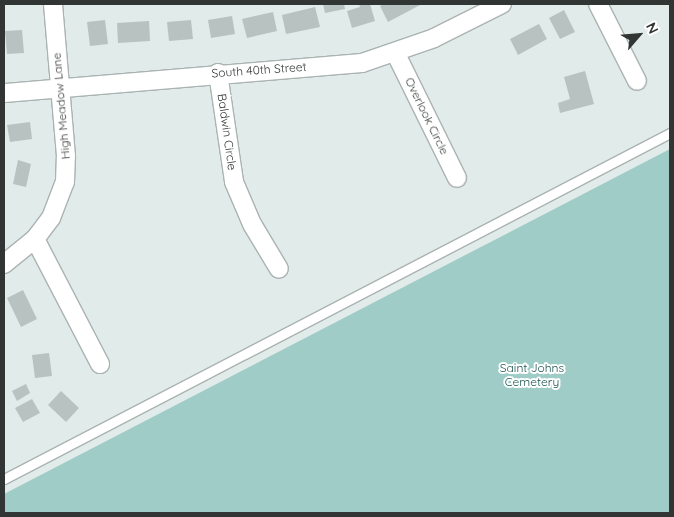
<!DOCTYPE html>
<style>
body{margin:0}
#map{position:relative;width:674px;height:517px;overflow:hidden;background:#e1ebea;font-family:Quicksand,sans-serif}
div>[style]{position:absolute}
.green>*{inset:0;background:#9fccc7}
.building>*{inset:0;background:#b8c2c1}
.roads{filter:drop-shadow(1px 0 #aab3b2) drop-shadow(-1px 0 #aab3b2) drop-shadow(0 1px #aab3b2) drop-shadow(0 -1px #aab3b2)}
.service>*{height:9px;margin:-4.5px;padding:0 4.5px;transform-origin:4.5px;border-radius:4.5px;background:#fff}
.minor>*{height:18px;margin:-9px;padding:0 9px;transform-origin:9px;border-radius:9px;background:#fff}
span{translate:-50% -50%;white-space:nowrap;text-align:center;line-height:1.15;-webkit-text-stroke:4px #fff;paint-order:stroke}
.street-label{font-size:12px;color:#313534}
.park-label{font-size:12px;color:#15524d}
.frame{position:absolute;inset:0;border:5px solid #313534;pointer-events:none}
.north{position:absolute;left:614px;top:10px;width:50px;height:50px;-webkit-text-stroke:4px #fff;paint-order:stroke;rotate:63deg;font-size:14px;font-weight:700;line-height:20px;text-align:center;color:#313534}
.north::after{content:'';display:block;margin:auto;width:18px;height:22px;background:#313534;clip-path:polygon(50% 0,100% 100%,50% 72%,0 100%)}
</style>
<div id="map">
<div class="green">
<div style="clip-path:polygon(670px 149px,670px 513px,4px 513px,4px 494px)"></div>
</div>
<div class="building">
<div style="clip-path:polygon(323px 4px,344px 4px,345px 9px,325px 13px)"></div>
<div style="clip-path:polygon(359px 4px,370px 4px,375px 21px,352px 28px,347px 11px,360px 7px)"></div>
<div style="clip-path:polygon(383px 4px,422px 4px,388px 22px,380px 6px)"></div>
<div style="clip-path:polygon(315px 7px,320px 27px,286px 34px,282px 15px)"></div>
<div style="clip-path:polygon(564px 10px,575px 32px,560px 39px,549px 18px)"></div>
<div style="clip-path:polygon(273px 12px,277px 31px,247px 38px,242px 19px)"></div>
<div style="clip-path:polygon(232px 16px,235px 34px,211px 38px,208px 20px)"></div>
<div style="clip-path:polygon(105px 20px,108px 44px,90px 46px,87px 22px)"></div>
<div style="clip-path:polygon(191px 20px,193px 39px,169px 41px,167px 22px)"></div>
<div style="clip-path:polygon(149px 21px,150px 41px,118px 43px,117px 23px)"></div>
<div style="clip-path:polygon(539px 24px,547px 39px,518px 55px,510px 39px)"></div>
<div style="clip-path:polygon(22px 30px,24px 53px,7px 54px,5px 31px)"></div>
<div style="clip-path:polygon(585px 71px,594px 104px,560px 113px,558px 103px,570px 99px,564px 77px)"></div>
<div style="clip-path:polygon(30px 122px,32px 139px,10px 142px,7px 125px)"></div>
<div style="clip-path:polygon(18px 160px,31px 164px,26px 187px,13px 184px)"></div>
<div style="clip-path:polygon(23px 290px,37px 319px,21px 327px,7px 298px)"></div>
<div style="clip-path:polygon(49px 353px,52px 376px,35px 378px,32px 355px)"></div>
<div style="clip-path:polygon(26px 384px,30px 393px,17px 401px,12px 391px)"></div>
<div style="clip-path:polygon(61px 391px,79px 408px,66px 422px,48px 405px)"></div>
<div style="clip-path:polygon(32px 399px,40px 413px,23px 422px,15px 408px)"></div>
</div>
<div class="roads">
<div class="service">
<div style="left:4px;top:479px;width:751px;rotate:-27.45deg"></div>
</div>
<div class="minor">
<div style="left:598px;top:4px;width:86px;rotate:63.1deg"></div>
<div style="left:396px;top:54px;width:138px;rotate:63.8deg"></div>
<div style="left:218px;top:73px;width:110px;rotate:81.6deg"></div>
<div style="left:234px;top:182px;width:46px;rotate:66.8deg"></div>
<div style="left:252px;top:224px;width:52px;rotate:59deg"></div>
<div style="left:4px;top:93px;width:359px;rotate:-4.8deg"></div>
<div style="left:362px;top:63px;width:76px;rotate:-19.1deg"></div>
<div style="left:434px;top:38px;width:76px;rotate:-26.6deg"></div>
<div style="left:35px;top:239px;width:141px;rotate:62.5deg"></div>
<div style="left:4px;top:264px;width:40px;rotate:-39deg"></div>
<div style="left:35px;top:239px;width:26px;rotate:-53deg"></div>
<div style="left:51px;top:218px;width:39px;rotate:-69deg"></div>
<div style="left:65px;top:182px;width:26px;rotate:-88deg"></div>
<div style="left:66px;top:156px;width:153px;rotate:-94.9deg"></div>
</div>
</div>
<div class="street-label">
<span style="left:259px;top:70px;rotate:-4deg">South 40th Street</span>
<span style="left:61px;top:106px;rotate:-95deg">High Meadow Lane</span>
<span style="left:427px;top:116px;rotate:64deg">Overlook Circle</span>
<span style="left:227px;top:132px;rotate:82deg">Baldwin Circle</span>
</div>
<div class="park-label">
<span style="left:532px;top:375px">Saint Johns<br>Cemetery</span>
</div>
<div class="frame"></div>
<div class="north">N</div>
</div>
